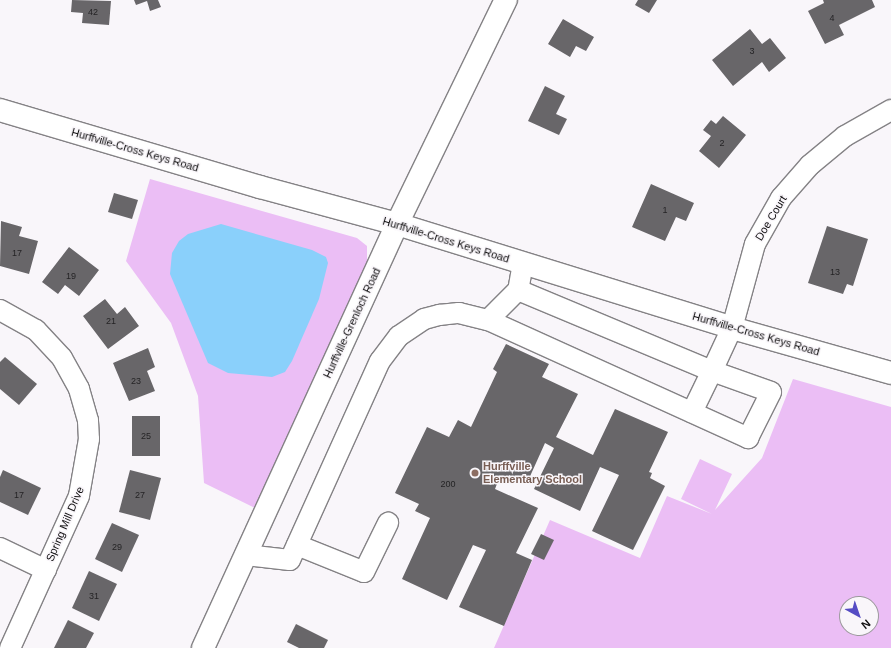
<!DOCTYPE html>
<style>
body{margin:0}
#map{position:relative;width:891px;height:648px;overflow:hidden;background:#f9f6fa;font-family:Arial,sans-serif}
div>[style]{position:absolute}
.green>*{inset:0;background:#ebbef5}
.water>*{inset:0;background:#8ad0fb}
.building>*{inset:0;background:#686669}
.roads{filter:drop-shadow(1px 0 #848285) drop-shadow(-1px 0 #848285) drop-shadow(0 1px #848285) drop-shadow(0 -1px #848285)}
.minor>*{height:20px;margin:-10px;padding:0 10px;transform-origin:10px;border-radius:10px;background:#fff}
.major>*{height:22px;margin:-11px;padding:0 11px;transform-origin:11px;border-radius:11px;background:#fff}
.dots>*{width:11px;height:11px;translate:-50% -50%;box-sizing:border-box;border:2px solid #f9f6fa;border-radius:50%}
span{translate:-50% -50%;white-space:nowrap;text-align:center;line-height:1.15;-webkit-text-stroke:3px #f9f6fa;paint-order:stroke}
.number-label{font-size:9px;color:#242325}
.number-label span{-webkit-text-stroke-width:0}
.street-label{font-size:11px;color:#0e0d0e}
.education-label{font-size:11px;color:#785e54;font-weight:700}
.left{translate:0 -50%;text-align:left}
.north{position:absolute;left:839px;top:596px;width:40px;height:40px;box-sizing:border-box;background:#f9f6fa;border:1px solid #9b999c;border-radius:50%;rotate:140deg;font-size:11px;font-weight:700;line-height:16px;text-align:center;color:#0e0d0e}
.north::after{content:'';display:block;margin:auto;width:14px;height:18px;background:#554cc4;clip-path:polygon(50% 0,100% 100%,50% 72%,0 100%)}
</style>
<div id="map">
<div class="green">
<div style="clip-path:polygon(150px 179px,357px 238px,367px 246px,367px 263px,255px 508px,204px 483px,198px 396px,171px 323px,126px 261px)"></div>
<div style="clip-path:polygon(evenodd,793px 379px,891px 407px,891px 648px,494px 648px,550px 520px,640px 558px,667px 496px,712px 514px,681px 499px,700px 459px,732px 474px,715px 510px,762px 458px,793px 379px,847px 604px,871px 604px,871px 628px,847px 628px,847px 604px)"></div>
</div>
<div class="water">
<div style="clip-path:polygon(221px 224px,312px 250px,326px 257px,328px 263px,319px 299px,292px 361px,285px 372px,272px 377px,228px 373px,208px 363px,170px 274px,172px 253px,179px 241px,188px 234px)"></div>
</div>
<div class="building">
<div style="clip-path:polygon(72px 0,111px 1px,109px 25px,82px 23px,83px 13px,71px 12px)"></div>
<div style="clip-path:polygon(134px 0,158px 0,161px 7px,150px 11px,147px 1px,136px 5px)"></div>
<div style="clip-path:polygon(638px 0,657px 0,649px 13px,635px 5px)"></div>
<div style="clip-path:polygon(823px 0,872px 0,875px 7px,839px 25px,844px 35px,825px 44px,808px 11px,824px 3px)"></div>
<div style="clip-path:polygon(563px 19px,594px 37px,586px 51px,576px 46px,570px 57px,548px 44px)"></div>
<div style="clip-path:polygon(750px 29px,762px 44px,770px 38px,786px 58px,769px 72px,762px 62px,733px 86px,712px 60px)"></div>
<div style="clip-path:polygon(545px 86px,565px 96px,556px 114px,567px 119px,559px 135px,528px 121px)"></div>
<div style="clip-path:polygon(723px 116px,746px 135px,719px 168px,699px 151px,711px 136px,703px 130px,711px 120px,716px 124px)"></div>
<div style="clip-path:polygon(651px 184px,694px 203px,686px 221px,676px 217px,665px 241px,632px 227px)"></div>
<div style="clip-path:polygon(114px 193px,138px 200px,132px 219px,108px 212px)"></div>
<div style="clip-path:polygon(1px 221px,22px 227px,19px 236px,38px 241px,29px 274px,0 266px)"></div>
<div style="clip-path:polygon(827px 226px,868px 239px,853px 286px,847px 284px,843px 294px,808px 283px)"></div>
<div style="clip-path:polygon(69px 247px,99px 270px,79px 296px,65px 285px,58px 294px,42px 282px)"></div>
<div style="clip-path:polygon(105px 299px,117px 314px,125px 307px,139px 326px,108px 349px,83px 316px)"></div>
<div style="clip-path:polygon(506px 344px,549px 364px,542px 377px,578px 394px,556px 437px,593px 455px,615px 409px,668px 432px,649px 472px,652px 473px,650px 478px,665px 486px,633px 550px,592px 531px,619px 475px,600px 467px,580px 511px,534px 489px,554px 448px,545px 443px,527px 483px,509px 475px,507px 479px,500px 476px,495px 489px,538px 508px,516px 553px,532px 560px,504px 626px,459px 607px,486px 550px,473px 545px,447px 600px,402px 579px,430px 518px,415px 511px,419px 504px,395px 493px,427px 427px,449px 437px,458px 420px,471px 427px,497px 372px,493px 369px)"></div>
<div style="clip-path:polygon(148px 348px,155px 367px,147px 371px,155px 391px,129px 401px,113px 363px)"></div>
<div style="clip-path:polygon(5px 357px,37px 384px,19px 405px,0 389px,0 362px)"></div>
<div style="clip-path:polygon(132px 416px,160px 416px,160px 456px,132px 456px)"></div>
<div style="clip-path:polygon(3px 470px,41px 488px,28px 515px,0 502px,0 477px)"></div>
<div style="clip-path:polygon(130px 470px,161px 478px,150px 520px,119px 512px)"></div>
<div style="clip-path:polygon(112px 523px,139px 535px,122px 572px,95px 559px)"></div>
<div style="clip-path:polygon(541px 534px,554px 540px,544px 560px,531px 554px)"></div>
<div style="clip-path:polygon(89px 571px,117px 584px,99px 621px,72px 608px)"></div>
<div style="clip-path:polygon(68px 620px,94px 633px,86px 648px,54px 648px)"></div>
<div style="clip-path:polygon(296px 624px,328px 640px,324px 648px,299px 648px,287px 642px)"></div>
</div>
<div class="roads">
<div class="minor">
<div style="left:523px;top:263px;width:27px;rotate:100deg"></div>
<div style="left:518px;top:290px;width:210px;rotate:22.7deg"></div>
<div style="left:712px;top:371px;width:46px;rotate:116deg"></div>
<div style="left:0;top:310px;width:41px;rotate:29.1deg"></div>
<div style="left:36px;top:330px;width:38px;rotate:47deg"></div>
<div style="left:62px;top:358px;width:35px;rotate:61deg"></div>
<div style="left:79px;top:389px;width:33px;rotate:74deg"></div>
<div style="left:88px;top:421px;width:18px;rotate:87deg"></div>
<div style="left:89px;top:439px;width:58px;rotate:100deg"></div>
<div style="left:79px;top:496px;width:167px;rotate:114.4deg"></div>
<div style="left:488px;top:320px;width:42px;rotate:-45deg"></div>
<div style="left:297px;top:545px;width:72px;rotate:21.9deg"></div>
<div style="left:364px;top:572px;width:55px;rotate:-63.9deg"></div>
<div style="left:0;top:548px;width:51px;rotate:25.6deg"></div>
<div style="left:246px;top:555px;width:44px;rotate:6.5deg"></div>
<div style="left:290px;top:560px;width:218px;rotate:-65.7deg"></div>
<div style="left:380px;top:361px;width:31px;rotate:-53deg"></div>
<div style="left:399px;top:336px;width:30px;rotate:-34deg"></div>
<div style="left:424px;top:319px;width:16px;rotate:-15deg"></div>
<div style="left:439px;top:315px;width:20px;rotate:-6deg"></div>
<div style="left:459px;top:313px;width:30px;rotate:14deg"></div>
<div style="left:488px;top:320px;width:286px;rotate:24.4deg"></div>
<div style="left:748px;top:438px;width:51px;rotate:-63.4deg"></div>
<div style="left:771px;top:392px;width:63px;rotate:-160.4deg"></div>
<div style="left:712px;top:371px;width:47px;rotate:-65.1deg"></div>
<div style="left:732px;top:328px;width:87px;rotate:-74.7deg"></div>
<div style="left:755px;top:244px;width:53px;rotate:-60.5deg"></div>
<div style="left:781px;top:198px;width:44px;rotate:-48.7deg"></div>
<div style="left:810px;top:165px;width:45px;rotate:-39.6deg"></div>
<div style="left:845px;top:136px;width:53px;rotate:-29.5deg"></div>
</div>
<div class="major">
<div style="left:0;top:110px;width:271px;rotate:16.5deg"></div>
<div style="left:260px;top:187px;width:142px;rotate:15.1deg"></div>
<div style="left:397px;top:224px;width:351px;rotate:17.2deg"></div>
<div style="left:732px;top:328px;width:165px;rotate:15.8deg"></div>
<div style="left:203px;top:648px;width:466px;rotate:-65.4deg"></div>
<div style="left:397px;top:224px;width:249px;rotate:-64.1deg"></div>
</div>
</div>
<div class="dots">
<div style="left:475px;top:473px;background:#8d6e63"></div>
</div>
<div class="number-label">
<span style="left:93px;top:12px">42</span>
<span style="left:832px;top:18px">4</span>
<span style="left:752px;top:51px">3</span>
<span style="left:722px;top:143px">2</span>
<span style="left:665px;top:210px">1</span>
<span style="left:17px;top:253px">17</span>
<span style="left:835px;top:272px">13</span>
<span style="left:71px;top:276px">19</span>
<span style="left:111px;top:321px">21</span>
<span style="left:136px;top:381px">23</span>
<span style="left:146px;top:436px">25</span>
<span style="left:448px;top:484px">200</span>
<span style="left:19px;top:495px">17</span>
<span style="left:140px;top:495px">27</span>
<span style="left:117px;top:547px">29</span>
<span style="left:94px;top:596px">31</span>
</div>
<div class="street-label">
<span style="left:135px;top:150px;rotate:16deg">Hurffville-Cross Keys Road</span>
<span style="left:771px;top:218px;rotate:-59deg">Doe Court</span>
<span style="left:446px;top:240px;rotate:17deg">Hurffville-Cross Keys Road</span>
<span style="left:352px;top:323px;rotate:-65deg">Hurffville-Grenloch Road</span>
<span style="left:756px;top:334px;rotate:16deg">Hurffville-Cross Keys Road</span>
<span style="left:65px;top:524px;rotate:-67deg">Spring Mill Drive</span>
</div>
<div class="education-label">
<span class="left" style="left:483px;top:473px">Hurffville<br>Elementary School</span>
</div>
<div class="north">N</div>
</div>
